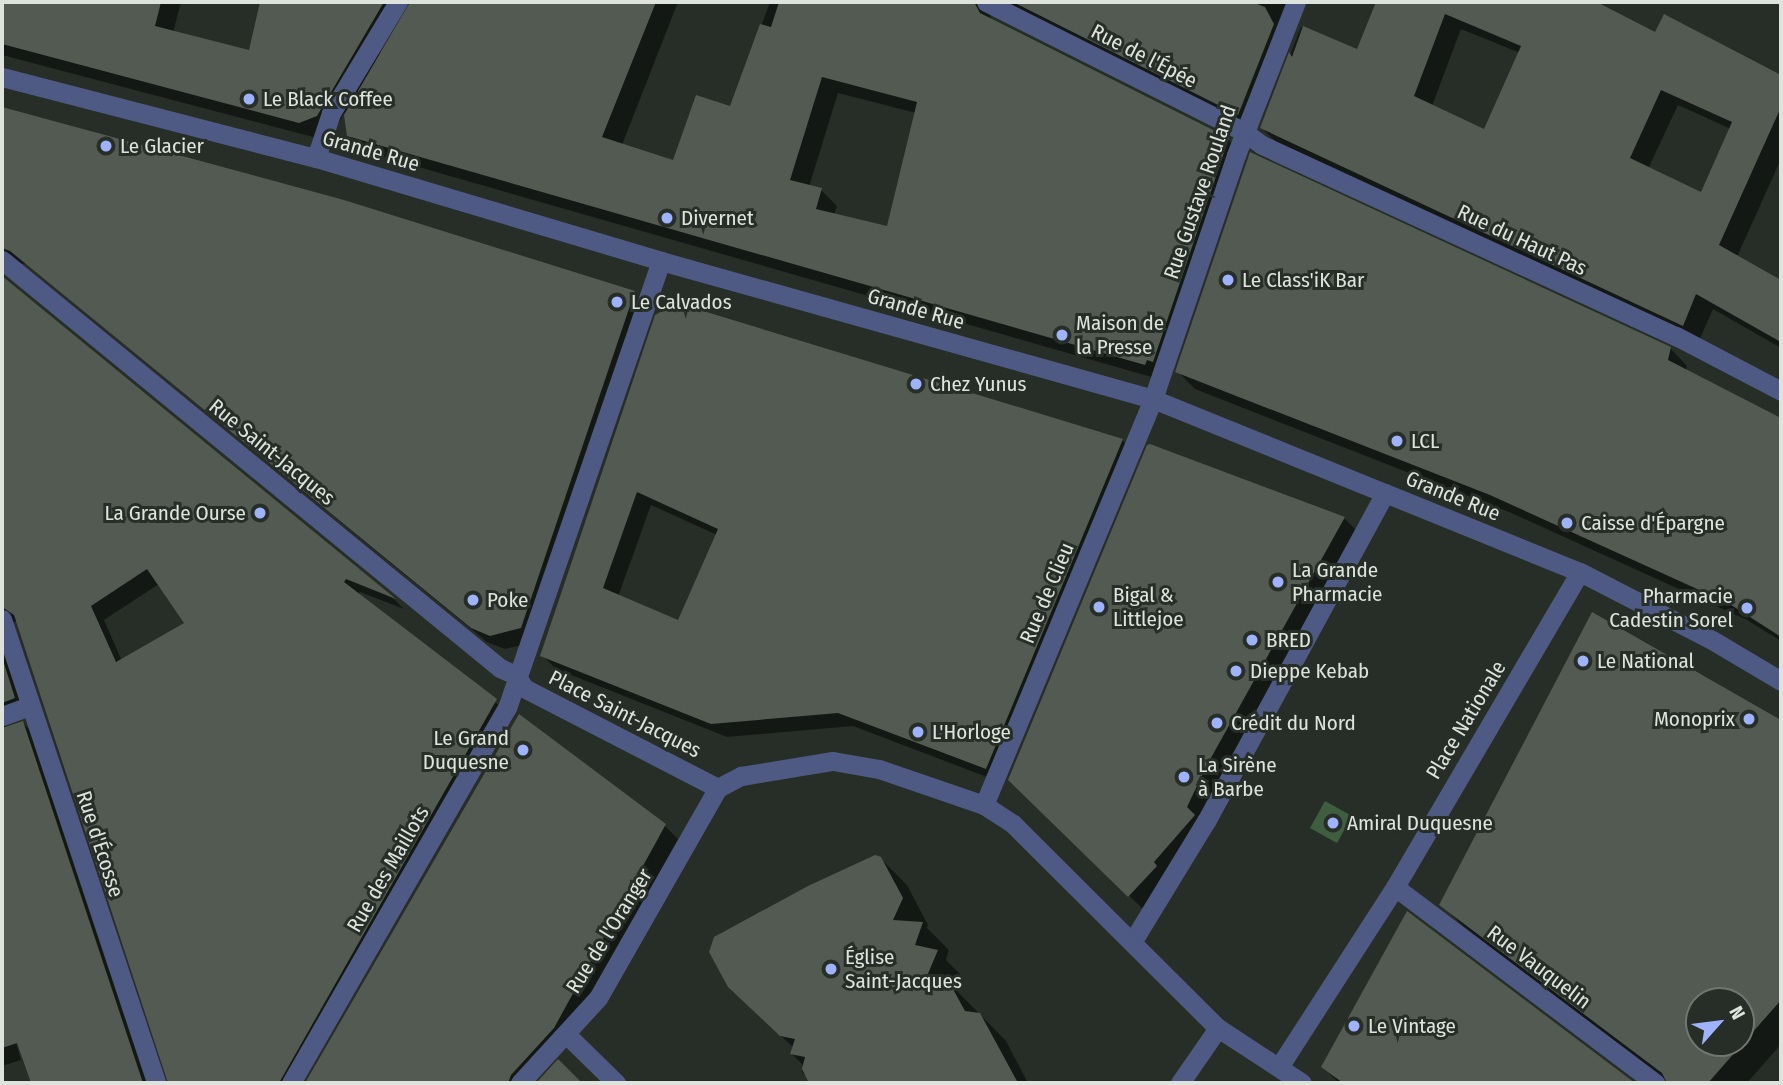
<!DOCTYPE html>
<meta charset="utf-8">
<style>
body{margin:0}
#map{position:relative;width:1783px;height:1085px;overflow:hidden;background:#272e27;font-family:"Fira Sans Condensed",sans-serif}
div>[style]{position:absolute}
.green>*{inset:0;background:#3f5e40}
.shadow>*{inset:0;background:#0007}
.building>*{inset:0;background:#525a52}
.pedestrian>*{height:19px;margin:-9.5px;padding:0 9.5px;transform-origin:9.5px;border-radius:9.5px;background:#4e5a84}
.minor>*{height:19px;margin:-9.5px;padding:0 9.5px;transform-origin:9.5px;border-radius:9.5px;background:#4e5a84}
.dots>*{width:19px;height:19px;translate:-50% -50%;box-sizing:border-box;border:4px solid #272e27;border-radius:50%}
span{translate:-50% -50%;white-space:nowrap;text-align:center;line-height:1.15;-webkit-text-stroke:6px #272e27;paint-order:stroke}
.street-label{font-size:21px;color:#dee3de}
.poi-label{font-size:21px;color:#dee3de}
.left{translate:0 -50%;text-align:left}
.right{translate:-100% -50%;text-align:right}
.frame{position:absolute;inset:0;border:4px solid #dee3de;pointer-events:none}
.north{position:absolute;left:1685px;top:987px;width:70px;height:70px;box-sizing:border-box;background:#272e27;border:2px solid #707670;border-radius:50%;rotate:62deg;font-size:19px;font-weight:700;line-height:28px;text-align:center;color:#dee3de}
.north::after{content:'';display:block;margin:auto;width:24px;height:32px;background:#9fb3fd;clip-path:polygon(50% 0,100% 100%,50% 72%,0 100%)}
</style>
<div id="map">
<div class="green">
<div style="clip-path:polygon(1325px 801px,1352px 816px,1337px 843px,1310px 828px)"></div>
</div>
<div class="shadow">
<div style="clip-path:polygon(evenodd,2px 2px,181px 2px,173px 33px,250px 52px,262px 2px,678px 2px,622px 145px,674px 162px,731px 108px,770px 2px,1292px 2px,1255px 130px,990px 14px,991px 20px,1228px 140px,1245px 156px,1162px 380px,366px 152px,349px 135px,345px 112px,333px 132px,317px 138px,2px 55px,2px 2px,410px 8px,382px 55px,379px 53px,404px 12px,410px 8px,2px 2px,838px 93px,916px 113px,888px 228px,834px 215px,837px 206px,821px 190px,809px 187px,838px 93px)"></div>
<div style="clip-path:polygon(evenodd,1378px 2px,1598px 2px,1656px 34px,1665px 16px,1781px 77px,1781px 159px,1737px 257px,1781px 282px,1781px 348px,1713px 309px,1699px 341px,1278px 144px,1262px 128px,1301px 27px,1358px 51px,1378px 2px,1461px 29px,1520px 53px,1485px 131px,1432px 106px,1461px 29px,1378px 2px,1678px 105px,1731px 129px,1702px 194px,1648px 169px,1678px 105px)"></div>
<div style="clip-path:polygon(evenodd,2px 109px,343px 202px,634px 293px,648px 307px,535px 642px,505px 649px,487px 642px,26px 264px,11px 262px,3px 273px,6px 282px,395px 600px,404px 609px,360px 592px,358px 595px,510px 714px,298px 1083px,169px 1083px,17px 621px,6px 625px,28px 712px,6px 722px,5px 728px,23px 723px,37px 737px,151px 1083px,74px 1083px,31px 967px,2px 977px,2px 109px,159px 584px,186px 624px,122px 661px,104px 620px,159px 584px)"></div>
<div style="clip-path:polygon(evenodd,657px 316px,1122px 440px,1136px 454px,1000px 782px,853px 726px,727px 737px,556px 669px,542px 655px,657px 316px,651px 505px,717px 535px,679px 622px,618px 597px,651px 505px)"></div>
<div style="clip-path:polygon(1670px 348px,1687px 366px,1686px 370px,1781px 420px,1781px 641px,1747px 620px,1509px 512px,1195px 389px,1177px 371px)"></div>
<div style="clip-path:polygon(1344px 518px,1360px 534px,1203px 824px,1210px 832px,1146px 912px,1010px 780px)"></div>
<div style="clip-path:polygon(evenodd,1593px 614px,1781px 721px,1781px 1044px,1747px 1083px,1668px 1083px,1463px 926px,1442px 905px,1593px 614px,1699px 1001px,1741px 1001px,1741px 1043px,1699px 1043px,1699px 1001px)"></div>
<div style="clip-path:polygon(520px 716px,664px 825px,678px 839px,568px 1042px,530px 1083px,307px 1083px)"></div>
<div style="clip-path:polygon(880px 858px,907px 885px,928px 925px,927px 928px,949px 950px,946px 960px,964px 978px,958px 992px,1006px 1041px,1028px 1083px,813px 1083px,802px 1072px,804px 1066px,792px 1054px,794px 1048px,757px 1014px)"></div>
<div style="clip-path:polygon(1407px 914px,1632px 1083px,1339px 1083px,1323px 1067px)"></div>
<div style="clip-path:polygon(2px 994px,21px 1060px,2px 1066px)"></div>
</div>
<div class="building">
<div style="clip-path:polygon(2px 2px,161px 2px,155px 26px,249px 50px,260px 2px,384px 2px,317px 116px,299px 123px,2px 44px)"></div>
<div style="clip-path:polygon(evenodd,410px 2px,656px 2px,602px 137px,673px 160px,696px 95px,730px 106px,760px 24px,771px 27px,779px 2px,974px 2px,980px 13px,1229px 138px,1153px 362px,1147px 360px,1145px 365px,347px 136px,344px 115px,410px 2px,822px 77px,917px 102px,887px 226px,816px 209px,822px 188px,790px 180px,822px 77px)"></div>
<div style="clip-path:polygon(1013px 2px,1252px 2px,1265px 7px,1274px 24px,1238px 115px)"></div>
<div style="clip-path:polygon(evenodd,1376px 2px,1597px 2px,1655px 32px,1664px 14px,1781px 75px,1781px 107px,1719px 245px,1781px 280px,1781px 342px,1696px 294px,1683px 326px,1260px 128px,1289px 52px,1292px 57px,1303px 26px,1357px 49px,1376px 2px,1445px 14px,1521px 46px,1484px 129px,1414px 96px,1445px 14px,1376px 2px,1661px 90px,1732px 122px,1701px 192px,1630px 158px,1661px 90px)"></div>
<div style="clip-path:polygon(2px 107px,344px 200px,635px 291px,521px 628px,490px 636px,471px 628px,10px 251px,2px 248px)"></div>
<div style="clip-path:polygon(1250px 152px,1671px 347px,1668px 360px,1781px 418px,1781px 637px,1728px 603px,1490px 495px,1175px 372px)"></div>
<div style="clip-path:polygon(evenodd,2px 276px,396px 599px,346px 579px,344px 582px,497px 699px,279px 1083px,168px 1083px,14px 615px,2px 607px,2px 276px,147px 569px,184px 623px,116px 662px,91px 606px,147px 569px)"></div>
<div style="clip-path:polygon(evenodd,677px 303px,1123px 439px,986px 769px,838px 713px,711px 724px,540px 656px,655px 315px,677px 303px,637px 492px,718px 529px,678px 620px,603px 588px,637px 492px)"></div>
<div style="clip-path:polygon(1150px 444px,1345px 517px,1207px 765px,1187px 807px,1195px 815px,1154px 862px,1157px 866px,1128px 897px,1008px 780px,1147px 445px)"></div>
<div style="clip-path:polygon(evenodd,1592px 612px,1781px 720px,1781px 1000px,1708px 1083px,1667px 1083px,1662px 1073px,1439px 905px,1592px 612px,1699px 1001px,1741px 1001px,1741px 1043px,1699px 1043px,1699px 1001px)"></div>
<div style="clip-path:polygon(2px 657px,15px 698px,2px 703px)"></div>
<div style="clip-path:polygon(519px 714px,666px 824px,554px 1028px,511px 1075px,508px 1083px,305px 1083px)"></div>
<div style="clip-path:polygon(23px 721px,143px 1083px,31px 1083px,17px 1043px,2px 1048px,2px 728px)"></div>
<div style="clip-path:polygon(875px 855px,881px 857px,903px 898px,893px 920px,923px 922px,915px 945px,938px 950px,927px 976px,948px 980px,965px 1011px,980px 1013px,1018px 1083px,809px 1083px,802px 1069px,805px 1057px,790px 1054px,795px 1039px,780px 1036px,728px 987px,709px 952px,714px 937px,808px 886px)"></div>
<div style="clip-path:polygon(1407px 911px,1635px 1083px,1343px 1083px,1321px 1067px)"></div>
<div style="clip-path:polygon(558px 1059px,582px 1083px,536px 1083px)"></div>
</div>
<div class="pedestrian">
<div style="left:2px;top:77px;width:324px;rotate:14.5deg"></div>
<div style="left:316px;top:158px;width:360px;rotate:16.6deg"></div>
<div style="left:661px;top:261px;width:511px;rotate:15.67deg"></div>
<div style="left:1153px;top:399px;width:250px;rotate:22.1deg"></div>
<div style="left:1385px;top:493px;width:374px;rotate:118.6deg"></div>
<div style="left:1206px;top:821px;width:142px;rotate:121.4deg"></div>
<div style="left:984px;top:805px;width:440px;rotate:-67.4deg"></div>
<div style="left:1153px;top:399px;width:258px;rotate:-71.2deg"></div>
<div style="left:567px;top:1035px;width:69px;rotate:44.4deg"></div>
</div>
<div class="minor">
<div style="left:986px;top:2px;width:289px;rotate:26.7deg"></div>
<div style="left:1244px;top:132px;width:22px;rotate:36deg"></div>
<div style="left:1262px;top:145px;width:456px;rotate:24.8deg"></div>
<div style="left:1676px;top:336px;width:119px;rotate:27.6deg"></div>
<div style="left:1236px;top:155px;width:164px;rotate:-68.6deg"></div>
<div style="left:316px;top:158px;width:47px;rotate:-71.6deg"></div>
<div style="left:331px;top:113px;width:130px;rotate:-58.9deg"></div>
<div style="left:2px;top:260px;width:644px;rotate:39.33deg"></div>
<div style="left:500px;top:668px;width:17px;rotate:24deg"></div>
<div style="left:1385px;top:493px;width:210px;rotate:22.1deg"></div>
<div style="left:1580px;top:572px;width:148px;rotate:27.3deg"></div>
<div style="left:1712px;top:640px;width:80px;rotate:30.7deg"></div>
<div style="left:2px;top:619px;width:489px;rotate:71.6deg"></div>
<div style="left:516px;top:675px;width:15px;rotate:58deg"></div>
<div style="left:524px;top:688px;width:218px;rotate:27.3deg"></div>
<div style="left:2px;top:716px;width:30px;rotate:-20deg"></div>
<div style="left:718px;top:788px;width:26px;rotate:-28deg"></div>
<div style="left:741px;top:776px;width:93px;rotate:-9.3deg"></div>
<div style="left:833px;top:761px;width:47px;rotate:9.9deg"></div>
<div style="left:879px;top:769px;width:111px;rotate:18.9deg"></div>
<div style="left:984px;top:805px;width:35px;rotate:33deg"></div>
<div style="left:1013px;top:824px;width:289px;rotate:44.9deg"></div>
<div style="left:1218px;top:1028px;width:100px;rotate:33.2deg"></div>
<div style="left:1395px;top:887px;width:326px;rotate:37deg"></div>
<div style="left:1279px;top:1067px;width:214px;rotate:-57.2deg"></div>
<div style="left:1395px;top:887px;width:365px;rotate:-59.6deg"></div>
<div style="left:291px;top:1083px;width:433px;rotate:-60.1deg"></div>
<div style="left:507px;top:708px;width:473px;rotate:-71deg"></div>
<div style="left:520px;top:1083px;width:115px;rotate:-47.5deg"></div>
<div style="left:598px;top:998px;width:242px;rotate:-60.3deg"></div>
<div style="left:1180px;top:1083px;width:67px;rotate:-55.4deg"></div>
</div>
<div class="dots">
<div style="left:249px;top:99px;background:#9fb3fd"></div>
<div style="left:106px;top:146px;background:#9fb3fd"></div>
<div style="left:667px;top:218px;background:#9fb3fd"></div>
<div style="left:1228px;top:280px;background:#9fb3fd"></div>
<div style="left:617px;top:302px;background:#9fb3fd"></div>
<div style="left:1062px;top:335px;background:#9fb3fd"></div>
<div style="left:916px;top:384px;background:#9fb3fd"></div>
<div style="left:1397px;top:441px;background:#9fb3fd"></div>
<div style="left:260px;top:513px;background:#9fb3fd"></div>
<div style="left:1567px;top:523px;background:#9fb3fd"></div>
<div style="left:1278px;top:582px;background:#9fb3fd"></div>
<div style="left:473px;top:600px;background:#9fb3fd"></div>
<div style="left:1099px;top:607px;background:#9fb3fd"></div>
<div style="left:1747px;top:608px;background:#9fb3fd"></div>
<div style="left:1252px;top:640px;background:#9fb3fd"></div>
<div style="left:1583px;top:661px;background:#9fb3fd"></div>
<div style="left:1236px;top:671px;background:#9fb3fd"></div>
<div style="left:1749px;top:719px;background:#9fb3fd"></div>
<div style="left:1217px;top:723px;background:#9fb3fd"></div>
<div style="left:918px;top:732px;background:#9fb3fd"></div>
<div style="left:523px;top:750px;background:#9fb3fd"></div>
<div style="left:1184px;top:777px;background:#9fb3fd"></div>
<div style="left:1333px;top:823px;background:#9fb3fd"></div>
<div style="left:831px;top:969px;background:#9fb3fd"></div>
<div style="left:1354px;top:1026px;background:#9fb3fd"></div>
</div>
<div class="street-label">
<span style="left:1144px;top:56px;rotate:27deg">Rue de l'Épée</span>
<span style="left:371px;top:151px;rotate:16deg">Grande Rue</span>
<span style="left:1200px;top:192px;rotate:-71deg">Rue Gustave Rouland</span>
<span style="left:1522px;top:240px;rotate:25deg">Rue du Haut Pas</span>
<span style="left:916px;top:309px;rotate:16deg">Grande Rue</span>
<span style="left:272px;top:452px;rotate:39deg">Rue Saint-Jacques</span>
<span style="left:1453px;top:496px;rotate:22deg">Grande Rue</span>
<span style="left:1047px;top:593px;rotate:-67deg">Rue de Clieu</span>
<span style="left:625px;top:714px;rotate:27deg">Place Saint-Jacques</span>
<span style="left:1466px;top:720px;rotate:-59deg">Place Nationale</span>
<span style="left:100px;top:844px;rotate:72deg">Rue d'Écosse</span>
<span style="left:388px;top:869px;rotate:-60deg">Rue des Maillots</span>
<span style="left:609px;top:931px;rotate:-58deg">Rue de l'Oranger</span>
<span style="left:1539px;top:967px;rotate:37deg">Rue Vauquelin</span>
</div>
<div class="poi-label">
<span class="left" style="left:263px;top:99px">Le Black Coffee</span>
<span class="left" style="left:120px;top:146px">Le Glacier</span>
<span class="left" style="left:681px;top:218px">Divernet</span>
<span class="left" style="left:1242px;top:280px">Le Class'iK Bar</span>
<span class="left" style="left:631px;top:302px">Le Calvados</span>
<span class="left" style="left:1076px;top:335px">Maison de<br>la Presse</span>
<span class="left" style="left:930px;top:384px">Chez Yunus</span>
<span class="left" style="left:1411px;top:441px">LCL</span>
<span class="right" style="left:246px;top:513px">La Grande Ourse</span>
<span class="left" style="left:1581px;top:523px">Caisse d'Épargne</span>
<span class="left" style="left:1292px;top:582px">La Grande<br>Pharmacie</span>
<span class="left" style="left:1113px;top:607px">Bigal &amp;<br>Littlejoe</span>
<span class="right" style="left:1733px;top:608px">Pharmacie<br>Cadestin Sorel</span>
<span class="left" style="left:487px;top:600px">Poke</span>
<span class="left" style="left:1266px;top:640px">BRED</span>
<span class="left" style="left:1597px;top:661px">Le National</span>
<span class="left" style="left:1250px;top:671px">Dieppe Kebab</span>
<span class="right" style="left:1735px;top:719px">Monoprix</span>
<span class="left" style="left:1231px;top:723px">Crédit du Nord</span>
<span class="left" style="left:932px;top:732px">L'Horloge</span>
<span class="right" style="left:509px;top:750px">Le Grand<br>Duquesne</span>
<span class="left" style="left:1198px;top:777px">La Sirène<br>à Barbe</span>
<span class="left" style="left:1347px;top:823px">Amiral Duquesne</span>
<span class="left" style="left:845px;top:969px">Église<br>Saint-Jacques</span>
<span class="left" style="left:1368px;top:1026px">Le Vintage</span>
</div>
<div class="frame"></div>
<div class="north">N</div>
</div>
